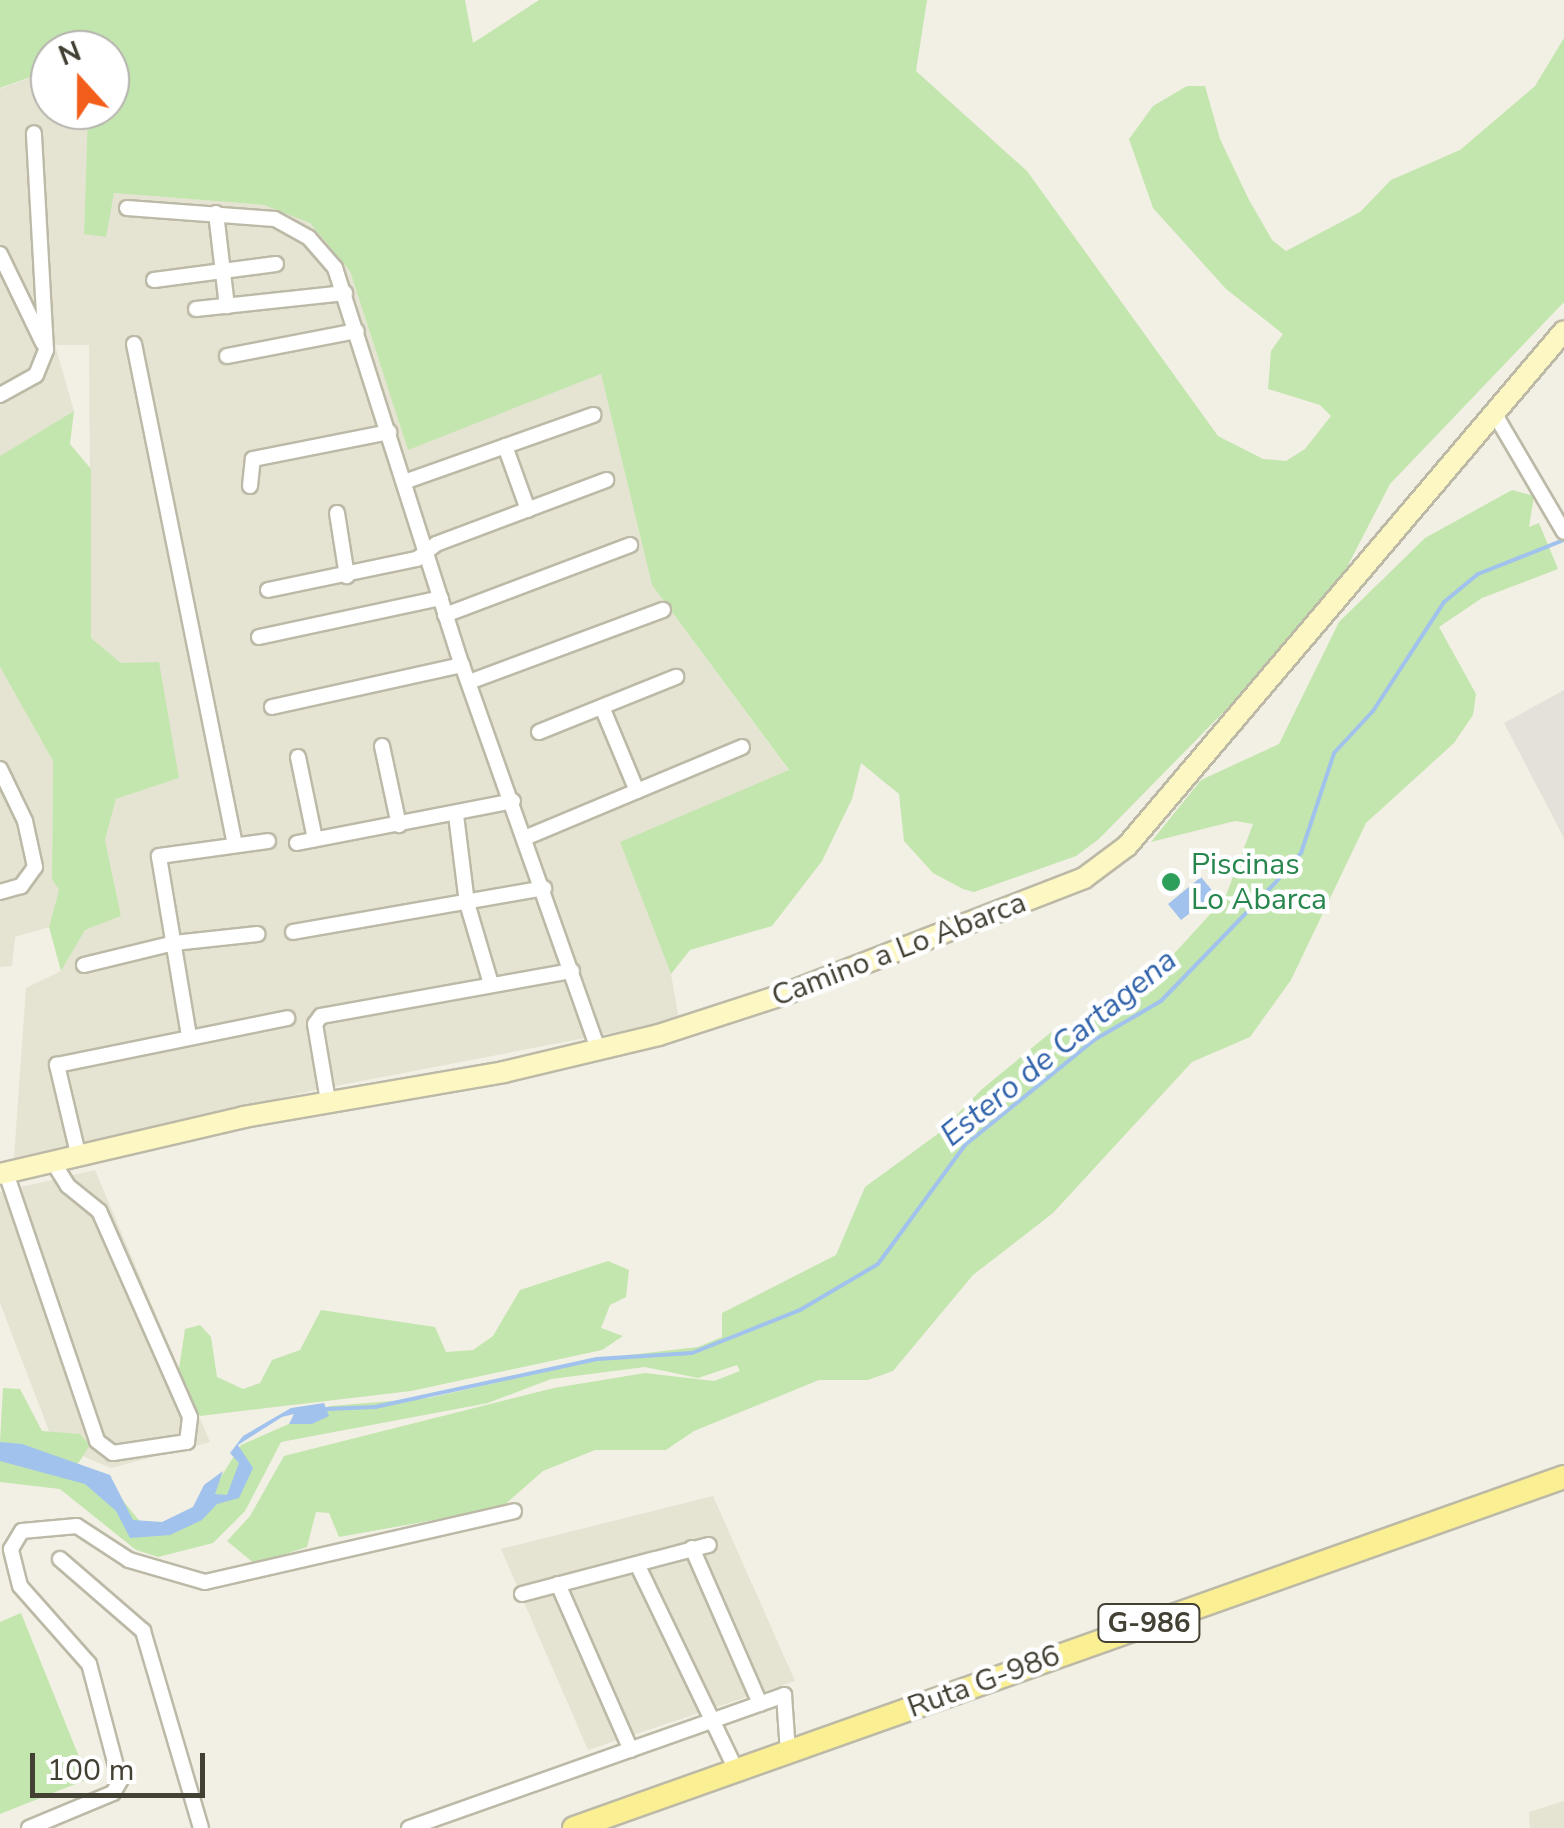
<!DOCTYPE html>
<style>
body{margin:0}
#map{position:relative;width:1564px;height:1828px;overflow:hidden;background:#f2f0e4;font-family:"Nunito Sans",sans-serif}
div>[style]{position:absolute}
.residential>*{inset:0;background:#e5e3d2}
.industrial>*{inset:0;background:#e3e1d9}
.green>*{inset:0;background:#c3e5ae}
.water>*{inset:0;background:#a1c2ed}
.stream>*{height:4px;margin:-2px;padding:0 2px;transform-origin:2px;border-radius:2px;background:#a1c2ed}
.roads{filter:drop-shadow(2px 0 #bcb9a7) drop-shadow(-2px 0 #bcb9a7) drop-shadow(0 2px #bcb9a7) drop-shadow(0 -2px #bcb9a7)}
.street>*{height:14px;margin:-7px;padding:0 7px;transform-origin:7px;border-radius:7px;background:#fff}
.secondary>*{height:20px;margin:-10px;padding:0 10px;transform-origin:10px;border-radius:10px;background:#fdf8c3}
.primary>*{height:22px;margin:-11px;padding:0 11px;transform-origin:11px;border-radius:11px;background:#fbef94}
.dots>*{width:28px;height:28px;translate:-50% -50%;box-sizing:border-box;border:5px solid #fff;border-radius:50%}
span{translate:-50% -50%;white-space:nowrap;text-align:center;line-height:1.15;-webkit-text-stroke:9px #fff;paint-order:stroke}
.shield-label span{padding:2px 8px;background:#fff;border:2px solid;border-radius:8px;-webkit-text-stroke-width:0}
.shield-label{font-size:28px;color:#434034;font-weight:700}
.leisure-label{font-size:30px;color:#27864d}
.left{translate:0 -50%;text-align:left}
.street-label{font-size:30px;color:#434034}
.water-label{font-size:32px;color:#3264ab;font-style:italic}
.north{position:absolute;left:30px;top:30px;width:100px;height:100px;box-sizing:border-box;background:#fff;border:2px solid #b4b3ae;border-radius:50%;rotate:339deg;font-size:28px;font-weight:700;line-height:40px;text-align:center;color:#434034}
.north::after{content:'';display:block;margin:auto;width:35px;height:45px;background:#f35f1a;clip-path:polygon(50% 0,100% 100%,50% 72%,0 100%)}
.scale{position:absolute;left:30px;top:1753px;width:175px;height:45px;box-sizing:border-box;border:5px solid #434034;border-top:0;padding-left:12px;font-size:30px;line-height:35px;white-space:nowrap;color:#434034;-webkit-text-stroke:8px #fff;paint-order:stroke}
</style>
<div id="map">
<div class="residential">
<div style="clip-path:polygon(50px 70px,50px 110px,88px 110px,84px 234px,114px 193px,264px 205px,310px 223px,350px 271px,408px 449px,601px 374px,652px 585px,789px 771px,620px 842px,671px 974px,679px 1020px,320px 1089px,14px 1158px,26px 988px,61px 971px,85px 930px,121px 916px,105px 840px,116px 799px,179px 778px,121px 663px,91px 638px,89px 345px,55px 345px,74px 411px,0 456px,0 89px)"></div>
<div style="clip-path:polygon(0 667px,53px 761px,52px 879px,59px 890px,49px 927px,15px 937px,12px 966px,0 967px)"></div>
<div style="clip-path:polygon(95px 1170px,210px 1442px,111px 1468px,54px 1444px,0 1303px,0 1192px)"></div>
<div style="clip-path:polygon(713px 1496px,795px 1681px,588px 1750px,501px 1549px)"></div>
<div style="clip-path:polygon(1564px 1801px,1564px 1828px,1530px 1828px,1529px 1812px)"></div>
</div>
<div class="industrial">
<div style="clip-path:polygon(1564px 690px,1564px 838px,1504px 723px)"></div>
</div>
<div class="green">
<div style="clip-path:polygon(0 0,465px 0,473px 43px,539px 0,927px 0,916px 71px,1027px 171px,1218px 436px,1263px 459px,1286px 461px,1305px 449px,1331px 416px,1320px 405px,1268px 389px,1271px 351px,1283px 334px,1226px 289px,1153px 208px,1129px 139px,1153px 106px,1187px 86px,1205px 86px,1220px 139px,1248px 198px,1272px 240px,1286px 251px,1360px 212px,1391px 180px,1460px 150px,1535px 86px,1564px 38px,1564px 302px,1390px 484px,1330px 600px,1305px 629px,1099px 839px,1076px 856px,974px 892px,963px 889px,933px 873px,904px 841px,899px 794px,861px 763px,852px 799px,822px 861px,772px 926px,690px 950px,671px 974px,620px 842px,789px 770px,652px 585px,601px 374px,408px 450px,350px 271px,310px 223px,264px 205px,114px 193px,106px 237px,84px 234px,88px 110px,110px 110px,110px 50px,50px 50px,50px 70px,0 88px)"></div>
<div style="clip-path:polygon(74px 411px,70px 444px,91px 469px,91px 638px,121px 663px,159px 662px,179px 778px,116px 799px,105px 840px,121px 916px,85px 930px,61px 971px,49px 927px,59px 890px,52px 879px,53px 761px,0 667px,0 456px)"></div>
<div style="clip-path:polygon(1512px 490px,1534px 496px,1529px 527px,1539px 523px,1558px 569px,1482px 598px,1439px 627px,1476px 694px,1473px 715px,1454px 743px,1366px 823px,1291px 980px,1250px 1037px,1192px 1062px,1053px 1213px,973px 1275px,893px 1371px,868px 1380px,819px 1380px,694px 1431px,666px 1450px,595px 1450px,543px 1471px,501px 1508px,339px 1537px,329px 1513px,316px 1512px,307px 1547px,255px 1564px,227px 1541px,250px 1516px,284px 1456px,554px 1388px,645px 1373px,714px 1381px,740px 1371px,737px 1365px,698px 1378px,645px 1367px,551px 1379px,488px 1403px,281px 1442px,245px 1511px,213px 1543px,158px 1557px,136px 1550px,60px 1489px,0 1482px,0 1456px,109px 1483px,141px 1523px,154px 1527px,205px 1502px,241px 1445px,330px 1406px,429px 1398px,603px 1358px,698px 1347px,722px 1337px,722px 1313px,836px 1255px,865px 1187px,939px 1133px,981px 1090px,1050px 1033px,1112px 1007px,1150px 980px,1225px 898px,1253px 824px,1235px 821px,1151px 842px,1201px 780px,1279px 744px,1339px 622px,1425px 538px)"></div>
<div style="clip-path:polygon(608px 1261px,629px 1270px,626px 1297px,610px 1305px,601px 1328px,623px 1336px,602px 1350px,411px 1391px,200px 1416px,178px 1375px,185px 1329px,200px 1325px,211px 1337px,217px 1377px,243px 1389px,260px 1383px,272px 1360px,300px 1350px,321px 1310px,435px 1327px,446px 1352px,473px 1350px,493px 1336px,520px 1290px)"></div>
<div style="clip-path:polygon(3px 1388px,20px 1389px,42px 1431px,80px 1434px,90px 1445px,77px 1465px,0 1442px)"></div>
<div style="clip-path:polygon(21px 1613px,88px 1779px,0 1814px,0 1622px)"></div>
</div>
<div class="water">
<div style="clip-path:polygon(1201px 877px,1215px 894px,1181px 920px,1168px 904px)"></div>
<div style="clip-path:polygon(324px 1403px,329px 1416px,312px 1424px,289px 1424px,294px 1414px,282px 1417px,238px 1445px,253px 1468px,239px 1498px,217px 1504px,202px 1520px,170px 1535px,130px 1538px,116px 1511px,85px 1484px,0 1461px,0 1442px,22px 1444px,110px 1475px,133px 1520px,162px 1522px,193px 1507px,204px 1485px,223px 1471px,215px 1494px,227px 1495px,239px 1463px,230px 1453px,243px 1436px,291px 1408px)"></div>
</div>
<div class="stream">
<div style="left:327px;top:1409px;width:48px;rotate:-2.4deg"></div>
<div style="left:375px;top:1407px;width:227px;rotate:-12.2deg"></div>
<div style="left:597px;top:1359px;width:95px;rotate:-3.6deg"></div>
<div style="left:692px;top:1353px;width:116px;rotate:-21.7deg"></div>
<div style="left:800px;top:1310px;width:91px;rotate:-30.5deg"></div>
<div style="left:878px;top:1264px;width:147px;rotate:-53.8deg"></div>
<div style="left:965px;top:1145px;width:166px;rotate:-39.1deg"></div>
<div style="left:1094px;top:1040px;width:78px;rotate:-30.2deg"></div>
<div style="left:1161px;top:1001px;width:164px;rotate:-46deg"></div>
<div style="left:1275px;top:883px;width:40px;rotate:-49deg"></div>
<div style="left:1301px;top:853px;width:105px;rotate:-71.7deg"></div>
<div style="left:1334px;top:753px;width:57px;rotate:-47.1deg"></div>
<div style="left:1373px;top:711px;width:130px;rotate:-56.9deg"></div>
<div style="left:1444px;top:602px;width:44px;rotate:-39.5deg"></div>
<div style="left:1478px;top:574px;width:92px;rotate:-21.6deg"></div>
</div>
<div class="roads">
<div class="street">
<div style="left:127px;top:208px;width:148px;rotate:4.3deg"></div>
<div style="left:275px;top:219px;width:39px;rotate:29deg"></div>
<div style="left:309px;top:238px;width:40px;rotate:49deg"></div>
<div style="left:335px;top:268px;width:417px;rotate:72.3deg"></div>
<div style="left:462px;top:665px;width:410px;rotate:70.5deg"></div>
<div style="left:216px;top:213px;width:94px;rotate:83.3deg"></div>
<div style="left:0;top:254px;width:99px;rotate:64.2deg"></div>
<div style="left:154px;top:280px;width:123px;rotate:-7.5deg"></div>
<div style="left:196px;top:309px;width:150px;rotate:-6.1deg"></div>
<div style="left:134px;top:344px;width:511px;rotate:78.6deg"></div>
<div style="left:227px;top:356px;width:132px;rotate:-10.9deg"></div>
<div style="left:0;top:395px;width:41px;rotate:-29.1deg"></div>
<div style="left:36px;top:375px;width:27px;rotate:-68deg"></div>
<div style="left:46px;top:350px;width:217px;rotate:-93.2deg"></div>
<div style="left:1493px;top:411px;width:140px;rotate:59.6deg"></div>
<div style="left:505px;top:446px;width:68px;rotate:70.2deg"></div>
<div style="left:404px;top:482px;width:201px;rotate:-19.5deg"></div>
<div style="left:250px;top:486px;width:27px;rotate:-84deg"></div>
<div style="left:253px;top:459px;width:139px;rotate:-11.2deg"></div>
<div style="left:337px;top:513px;width:64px;rotate:81deg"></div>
<div style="left:268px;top:590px;width:152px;rotate:-11.8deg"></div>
<div style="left:417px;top:559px;width:24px;rotate:-38deg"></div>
<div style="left:436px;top:544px;width:182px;rotate:-20.6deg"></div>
<div style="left:445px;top:615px;width:198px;rotate:-20.7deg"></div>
<div style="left:259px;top:637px;width:186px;rotate:-12.1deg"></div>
<div style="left:469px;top:682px;width:207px;rotate:-20.4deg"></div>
<div style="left:272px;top:707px;width:195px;rotate:-12.5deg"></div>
<div style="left:602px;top:707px;width:91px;rotate:67.4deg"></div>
<div style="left:539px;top:732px;width:148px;rotate:-21.9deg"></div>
<div style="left:382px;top:746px;width:81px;rotate:77.9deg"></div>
<div style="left:298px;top:757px;width:84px;rotate:78.3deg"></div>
<div style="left:0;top:769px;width:58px;rotate:64.3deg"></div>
<div style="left:25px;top:821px;width:47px;rotate:77.7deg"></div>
<div style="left:35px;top:867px;width:24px;rotate:126deg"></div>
<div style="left:21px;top:886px;width:22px;rotate:164deg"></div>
<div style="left:456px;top:815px;width:89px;rotate:82.9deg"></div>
<div style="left:467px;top:903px;width:84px;rotate:73.5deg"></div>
<div style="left:527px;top:837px;width:233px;rotate:-22.7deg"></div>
<div style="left:297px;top:843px;width:220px;rotate:-11deg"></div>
<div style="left:293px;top:932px;width:255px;rotate:-9.9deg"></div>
<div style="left:84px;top:965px;width:93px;rotate:-13.7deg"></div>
<div style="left:174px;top:943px;width:84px;rotate:-6.1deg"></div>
<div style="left:189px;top:1036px;width:182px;rotate:-99.5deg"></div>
<div style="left:159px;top:856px;width:110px;rotate:-7.8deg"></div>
<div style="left:328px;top:1101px;width:78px;rotate:-99.6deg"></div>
<div style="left:315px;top:1024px;width:10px;rotate:-53deg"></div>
<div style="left:321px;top:1016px;width:255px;rotate:-10.2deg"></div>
<div style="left:79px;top:1158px;width:96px;rotate:-103.3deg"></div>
<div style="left:57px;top:1065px;width:235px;rotate:-11.5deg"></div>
<div style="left:6px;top:1173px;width:283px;rotate:71.2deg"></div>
<div style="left:97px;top:1441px;width:20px;rotate:37deg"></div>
<div style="left:113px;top:1453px;width:75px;rotate:-8.5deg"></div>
<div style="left:187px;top:1442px;width:25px;rotate:-83deg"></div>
<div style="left:190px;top:1417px;width:225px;rotate:-113.8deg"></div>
<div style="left:99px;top:1211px;width:40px;rotate:-141deg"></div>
<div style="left:68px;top:1186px;width:26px;rotate:-122deg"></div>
<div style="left:692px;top:1548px;width:170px;rotate:66.4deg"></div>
<div style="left:60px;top:1559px;width:110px;rotate:40.9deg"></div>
<div style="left:143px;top:1631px;width:205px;rotate:73.6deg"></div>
<div style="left:637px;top:1564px;width:229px;rotate:64.3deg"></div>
<div style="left:558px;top:1584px;width:181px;rotate:66.3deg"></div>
<div style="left:522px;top:1594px;width:193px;rotate:-14.7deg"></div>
<div style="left:29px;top:1828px;width:91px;rotate:-22.6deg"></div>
<div style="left:113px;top:1793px;width:14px;rotate:-60deg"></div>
<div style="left:120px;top:1781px;width:121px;rotate:-104.8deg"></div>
<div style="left:89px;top:1664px;width:104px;rotate:-131.5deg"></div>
<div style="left:20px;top:1586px;width:38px;rotate:-104deg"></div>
<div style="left:11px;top:1549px;width:21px;rotate:-59deg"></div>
<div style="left:22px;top:1531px;width:55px;rotate:-5.2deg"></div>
<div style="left:77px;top:1526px;width:62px;rotate:33.2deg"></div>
<div style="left:129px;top:1560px;width:79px;rotate:16.1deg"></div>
<div style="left:205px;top:1582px;width:317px;rotate:-12.9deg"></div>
<div style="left:409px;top:1828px;width:398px;rotate:-19.5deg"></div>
<div style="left:784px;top:1695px;width:57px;rotate:86deg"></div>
</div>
<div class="secondary">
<div style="left:0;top:1174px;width:251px;rotate:-13.1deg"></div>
<div style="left:244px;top:1117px;width:264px;rotate:-9.8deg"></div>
<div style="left:504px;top:1072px;width:159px;rotate:-13.4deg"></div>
<div style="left:659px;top:1035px;width:133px;rotate:-18deg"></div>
<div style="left:785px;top:994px;width:321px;rotate:-21.2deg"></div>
<div style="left:1084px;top:878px;width:54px;rotate:-36.7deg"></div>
<div style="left:1127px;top:846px;width:675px;rotate:-49.68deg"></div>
</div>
<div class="primary">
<div style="left:574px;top:1828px;width:1050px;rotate:-19.52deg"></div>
</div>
</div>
<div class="dots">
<div style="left:1171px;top:882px;background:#2e9e5b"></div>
</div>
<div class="shield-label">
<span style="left:1149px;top:1623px">G-986</span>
</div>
<div class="leisure-label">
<span class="left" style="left:1191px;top:882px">Piscinas<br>Lo Abarca</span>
</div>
<div class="street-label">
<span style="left:899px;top:950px;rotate:-21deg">Camino a Lo Abarca</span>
<span style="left:984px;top:1682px;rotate:-20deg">Ruta G-986</span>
</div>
<div class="water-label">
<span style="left:1059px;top:1048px;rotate:-39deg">Estero de Cartagena</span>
</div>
<div class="north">N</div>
<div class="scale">100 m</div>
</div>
